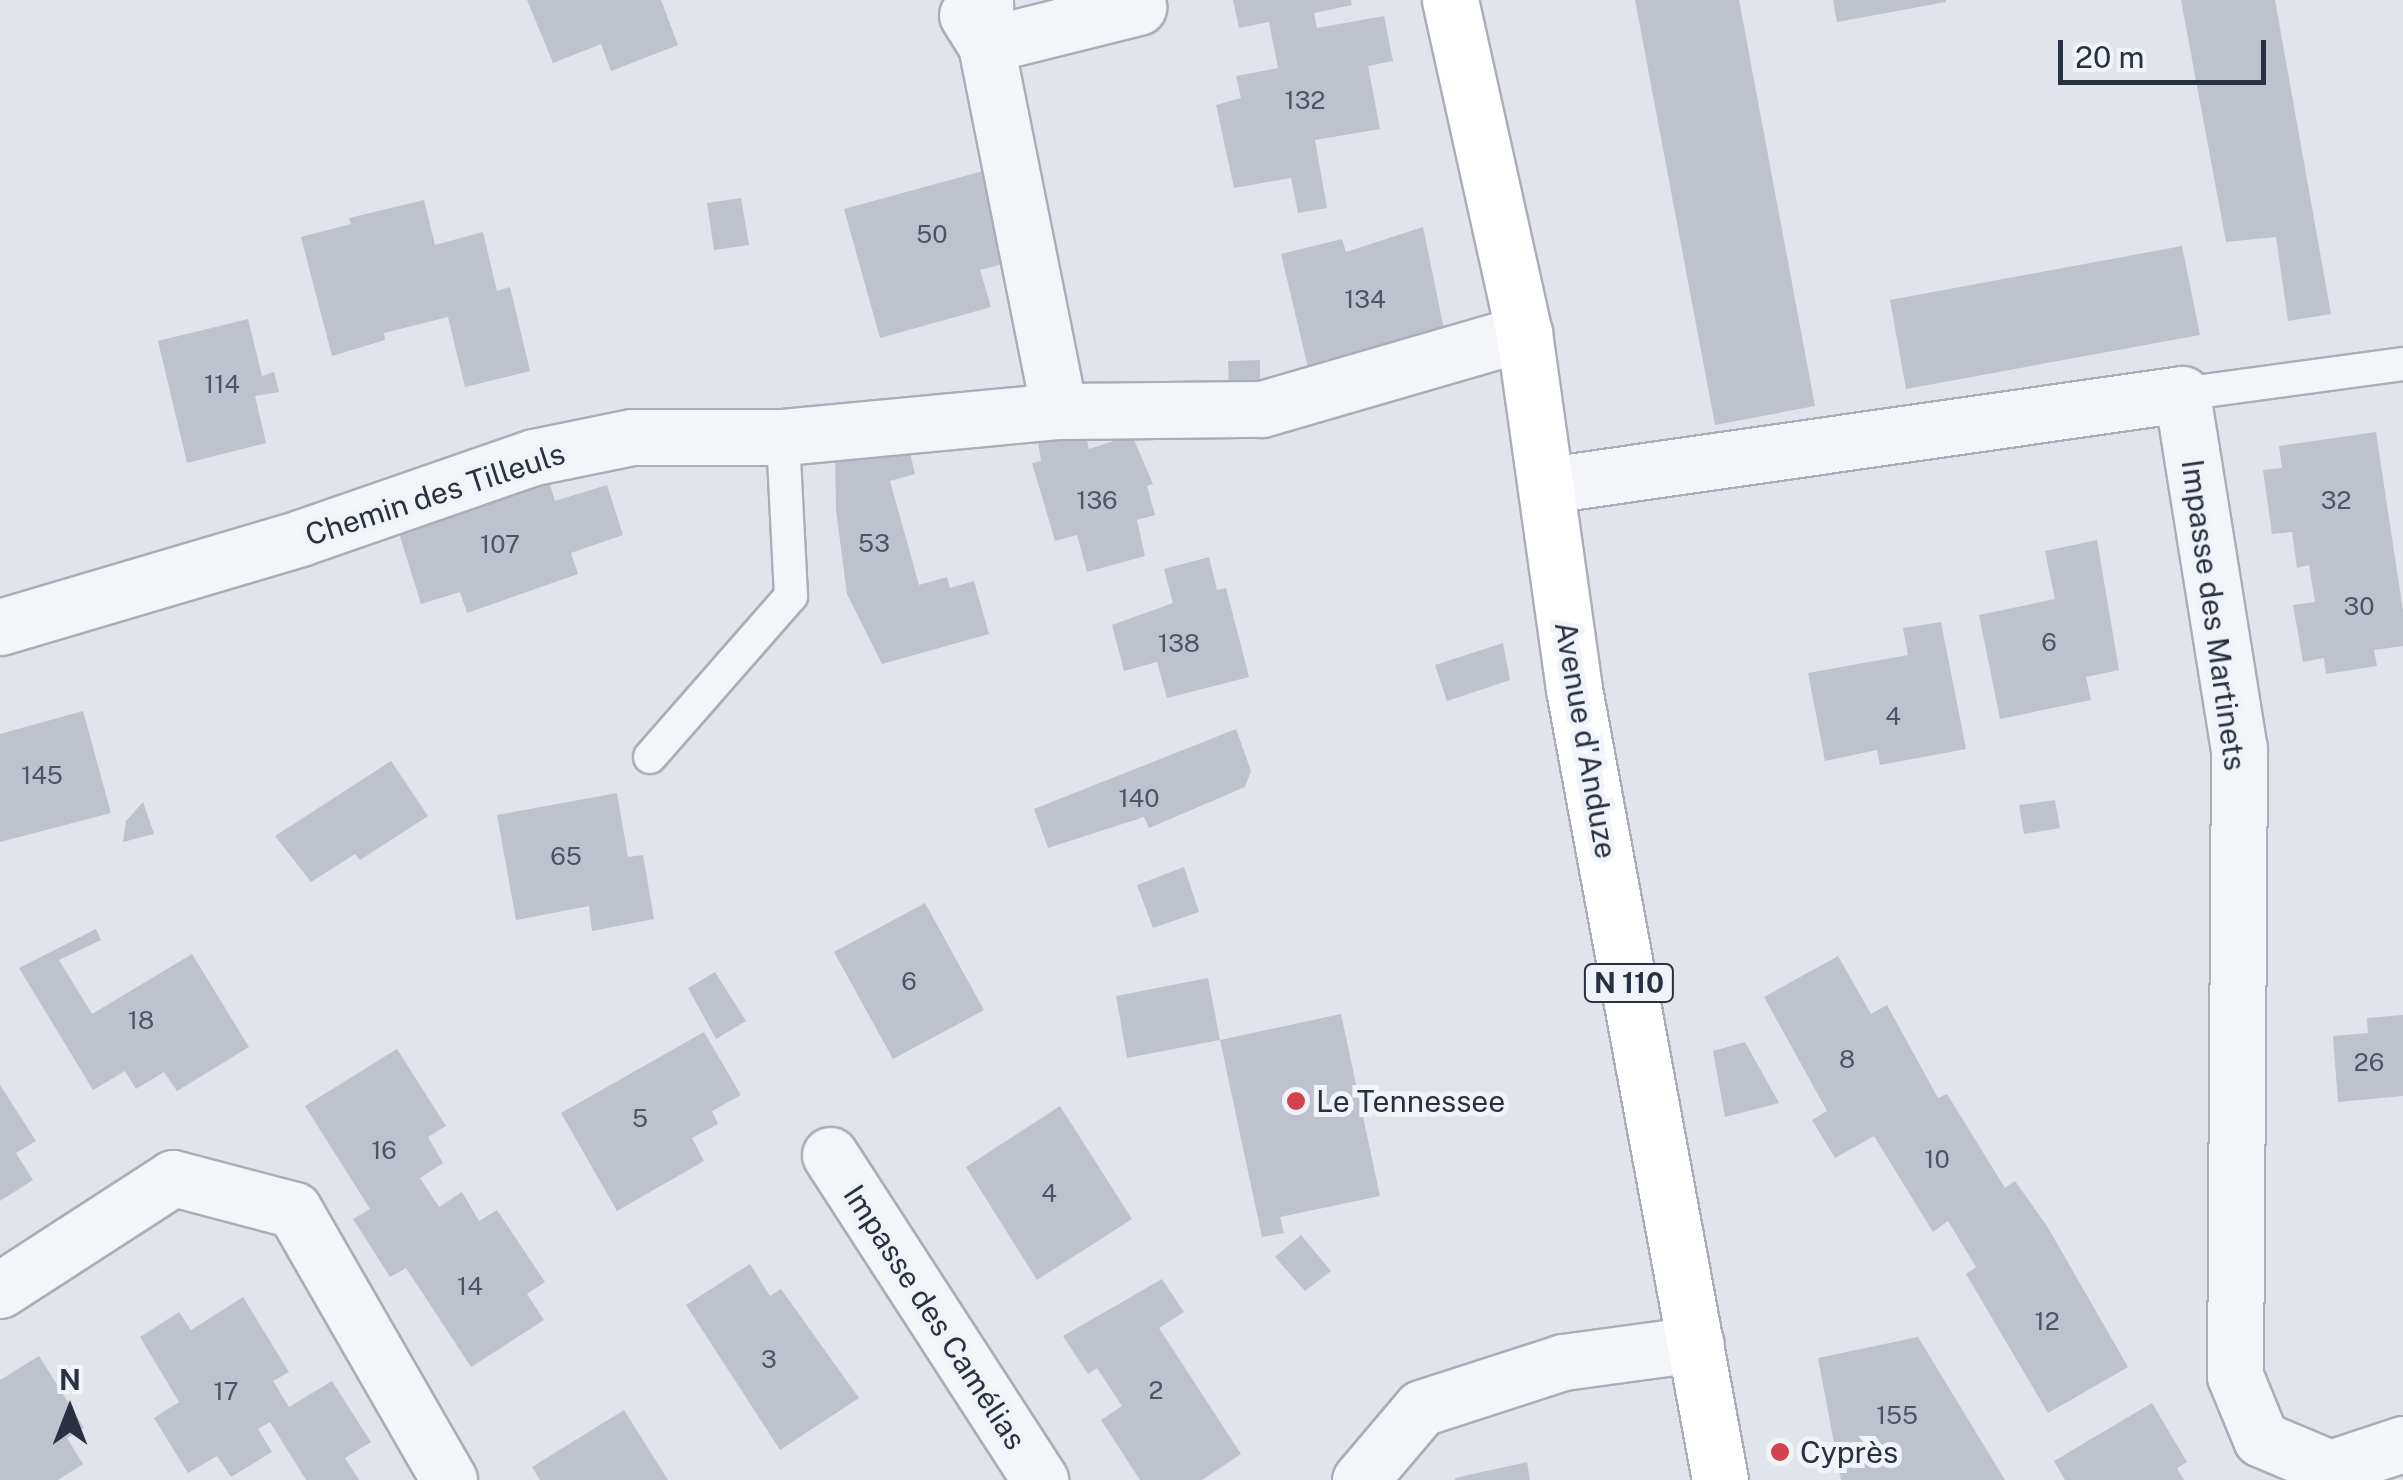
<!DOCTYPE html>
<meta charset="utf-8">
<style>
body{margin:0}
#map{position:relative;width:2403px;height:1480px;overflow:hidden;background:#e1e4ea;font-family:"Public Sans",sans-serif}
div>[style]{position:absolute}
.building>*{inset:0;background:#bec2cd}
.roads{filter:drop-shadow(2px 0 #aaaeb8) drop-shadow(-2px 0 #aaaeb8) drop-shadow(0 2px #aaaeb8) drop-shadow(0 -2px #aaaeb8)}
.service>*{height:32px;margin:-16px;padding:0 16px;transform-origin:16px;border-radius:16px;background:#f3f5f8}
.minor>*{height:55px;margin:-27.5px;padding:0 27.5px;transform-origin:27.5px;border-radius:27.5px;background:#f3f5f8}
.primary>*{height:55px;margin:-27.5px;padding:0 27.5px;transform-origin:27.5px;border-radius:27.5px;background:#fff}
.dots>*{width:28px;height:28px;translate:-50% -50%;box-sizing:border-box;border:5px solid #f0f3f7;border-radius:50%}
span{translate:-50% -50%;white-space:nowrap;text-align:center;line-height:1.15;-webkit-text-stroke:10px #f0f3f7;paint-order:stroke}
.number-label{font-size:25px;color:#4e5465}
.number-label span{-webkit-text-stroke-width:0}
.shield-label span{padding:2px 8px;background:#f0f3f7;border:2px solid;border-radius:8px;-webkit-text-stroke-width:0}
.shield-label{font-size:28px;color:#283042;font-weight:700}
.street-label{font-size:30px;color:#283042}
.poi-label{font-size:30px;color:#283042}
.left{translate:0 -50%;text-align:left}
.north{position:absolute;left:20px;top:1360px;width:100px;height:100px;-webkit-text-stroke:8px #f0f3f7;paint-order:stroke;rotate:0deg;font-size:28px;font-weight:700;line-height:40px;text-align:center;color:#283042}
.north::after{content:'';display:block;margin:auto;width:35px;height:45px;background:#283042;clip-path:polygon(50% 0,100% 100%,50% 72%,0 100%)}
.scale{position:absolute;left:2058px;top:40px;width:208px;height:45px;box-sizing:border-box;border:5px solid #283042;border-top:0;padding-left:12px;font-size:30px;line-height:35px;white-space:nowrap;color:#283042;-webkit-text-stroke:8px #f0f3f7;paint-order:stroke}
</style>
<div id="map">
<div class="building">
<div style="clip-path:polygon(527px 0,661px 0,678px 45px,611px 71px,601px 44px,553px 63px)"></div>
<div style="clip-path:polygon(1233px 0,1351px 0,1352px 5px,1314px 13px,1317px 28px,1384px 16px,1393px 61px,1368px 66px,1380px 129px,1315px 140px,1327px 208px,1298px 213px,1291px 178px,1234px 188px,1216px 105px,1241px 98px,1236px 76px,1278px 68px,1269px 22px,1239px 28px)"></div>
<div style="clip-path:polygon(1635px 0,1739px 0,1815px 406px,1715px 425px)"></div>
<div style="clip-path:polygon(1833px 0,1946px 0,1946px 2px,1837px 22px)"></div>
<div style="clip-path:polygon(2181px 0,2275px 0,2331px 314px,2288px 321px,2276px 237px,2226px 242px)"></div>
<div style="clip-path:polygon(994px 168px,1019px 260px,980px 270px,991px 307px,880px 338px,844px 209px)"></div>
<div style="clip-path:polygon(741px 198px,749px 245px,714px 250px,707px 203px)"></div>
<div style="clip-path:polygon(424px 200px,435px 245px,483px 232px,497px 291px,510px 287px,530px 371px,465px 387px,448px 317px,384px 333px,385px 340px,332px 356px,301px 237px,351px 224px,349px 218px)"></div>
<div style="clip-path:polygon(1423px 227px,1447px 344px,1311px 380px,1281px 254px,1342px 239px,1346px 252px)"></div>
<div style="clip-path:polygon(2182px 246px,2200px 335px,1906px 389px,1890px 300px)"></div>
<div style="clip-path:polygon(248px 319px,262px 376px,274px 372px,279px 392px,255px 396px,266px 443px,187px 463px,158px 341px)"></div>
<div style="clip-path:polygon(1260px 360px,1260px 392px,1229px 393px,1228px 361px)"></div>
<div style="clip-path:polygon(1083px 424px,1089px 449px,1132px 435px,1153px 484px,1147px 486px,1155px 515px,1137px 520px,1145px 556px,1087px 572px,1077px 535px,1055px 541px,1032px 463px,1041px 461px,1036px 429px)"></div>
<div style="clip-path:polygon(2376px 432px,2403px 611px,2403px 646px,2374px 650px,2377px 666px,2326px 674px,2324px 658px,2303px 662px,2293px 605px,2315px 602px,2309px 565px,2297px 568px,2292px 532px,2272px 534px,2263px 470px,2282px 468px,2279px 446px)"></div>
<div style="clip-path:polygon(906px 435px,915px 474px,890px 481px,919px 585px,947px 577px,950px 588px,974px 581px,989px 634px,882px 664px,847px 594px,836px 510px,835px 448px)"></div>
<div style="clip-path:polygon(548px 478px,555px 501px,607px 485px,623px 535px,571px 553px,578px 574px,467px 613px,460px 592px,421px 604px,398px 530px)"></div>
<div style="clip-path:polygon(2097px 540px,2119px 670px,2086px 677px,2091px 700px,2000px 719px,1979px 615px,2055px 599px,2045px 551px)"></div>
<div style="clip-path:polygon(1209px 557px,1217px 590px,1226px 588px,1249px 677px,1167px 698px,1157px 662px,1124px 671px,1112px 625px,1173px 603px,1164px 569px)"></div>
<div style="clip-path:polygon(1941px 622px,1966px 749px,1880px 765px,1877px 750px,1825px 761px,1808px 673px,1908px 655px,1903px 628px)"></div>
<div style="clip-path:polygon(1503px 643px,1510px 680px,1447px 701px,1435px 665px)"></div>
<div style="clip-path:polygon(83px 711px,111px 813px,0 842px,0 734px)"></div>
<div style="clip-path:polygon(1236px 729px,1251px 771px,1245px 787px,1149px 828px,1144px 817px,1048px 848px,1034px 809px)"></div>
<div style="clip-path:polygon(391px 761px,428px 816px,360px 860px,355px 854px,311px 882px,275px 836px)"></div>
<div style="clip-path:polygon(617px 793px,628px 857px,643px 855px,654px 919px,592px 931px,589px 906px,516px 920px,497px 815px)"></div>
<div style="clip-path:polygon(2055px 800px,2060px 828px,2024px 834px,2019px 805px)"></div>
<div style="clip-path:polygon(143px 802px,154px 834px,123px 842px,126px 821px)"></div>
<div style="clip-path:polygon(1184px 867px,1199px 912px,1153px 928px,1137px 885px)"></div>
<div style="clip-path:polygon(925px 903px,984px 1010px,893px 1059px,834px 952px)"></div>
<div style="clip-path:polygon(96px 929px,101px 940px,59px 960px,92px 1014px,192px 954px,249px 1047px,177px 1091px,164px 1072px,136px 1089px,125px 1071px,93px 1090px,19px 968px)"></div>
<div style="clip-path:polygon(1838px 956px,1871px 1014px,1887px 1005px,1938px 1098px,1947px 1094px,2005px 1188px,2015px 1181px,2047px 1226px,2128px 1367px,2048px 1413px,1966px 1274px,1976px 1267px,1948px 1221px,1933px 1232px,1874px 1136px,1835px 1158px,1812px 1120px,1827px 1111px,1764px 997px)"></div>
<div style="clip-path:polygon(715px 972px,746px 1021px,716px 1039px,688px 988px)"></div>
<div style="clip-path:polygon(1208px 978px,1220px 1040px,1127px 1058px,1116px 996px)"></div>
<div style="clip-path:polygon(1341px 1014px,1380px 1196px,1280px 1217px,1284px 1233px,1262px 1237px,1220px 1040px)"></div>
<div style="clip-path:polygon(2403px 1015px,2403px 1096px,2338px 1102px,2333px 1036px,2368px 1033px,2367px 1018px)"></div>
<div style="clip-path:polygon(704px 1032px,741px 1095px,712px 1111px,718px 1124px,692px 1138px,704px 1161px,617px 1211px,561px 1113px)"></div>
<div style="clip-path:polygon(1745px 1042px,1779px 1103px,1725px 1117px,1713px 1051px)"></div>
<div style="clip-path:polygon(397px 1049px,446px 1126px,428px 1137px,443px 1163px,420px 1178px,439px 1207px,462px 1192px,479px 1221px,497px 1210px,545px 1282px,527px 1294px,544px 1320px,471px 1367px,406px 1268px,390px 1277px,353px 1219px,370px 1209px,305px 1106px)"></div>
<div style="clip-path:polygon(0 1085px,36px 1141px,16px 1153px,33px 1180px,0 1201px)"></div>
<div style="clip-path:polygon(1060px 1106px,1132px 1219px,1037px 1280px,966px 1167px)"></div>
<div style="clip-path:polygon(1301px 1235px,1331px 1271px,1305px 1291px,1275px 1257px)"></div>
<div style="clip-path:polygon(750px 1264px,770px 1296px,781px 1289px,859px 1398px,780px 1450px,686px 1305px)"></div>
<div style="clip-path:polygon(1162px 1279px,1184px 1312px,1159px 1328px,1241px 1454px,1202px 1480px,1140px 1480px,1101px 1420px,1122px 1406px,1097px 1368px,1088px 1374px,1063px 1336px)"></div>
<div style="clip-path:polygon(243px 1297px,289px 1372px,273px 1381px,289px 1407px,332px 1381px,371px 1442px,345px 1458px,359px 1480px,306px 1480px,270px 1422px,258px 1429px,272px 1452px,231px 1477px,217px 1456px,188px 1473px,154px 1418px,179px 1402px,140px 1337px,179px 1312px,191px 1330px)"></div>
<div style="clip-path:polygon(1918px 1337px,2005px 1480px,1841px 1480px,1818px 1358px)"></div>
<div style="clip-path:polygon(39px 1356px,84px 1428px,67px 1438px,83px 1464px,58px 1480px,0 1480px,0 1380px)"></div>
<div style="clip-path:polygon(2152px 1403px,2187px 1462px,2177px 1468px,2184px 1480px,2065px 1480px,2054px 1461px)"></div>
<div style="clip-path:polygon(624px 1410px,668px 1480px,540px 1480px,532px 1467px)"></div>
<div style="clip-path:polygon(1527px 1462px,1530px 1480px,1455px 1480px,1455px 1478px)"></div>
</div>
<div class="roads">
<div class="service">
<div style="left:2182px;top:394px;width:223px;rotate:-7.7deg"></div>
<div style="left:650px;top:757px;width:214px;rotate:-48.8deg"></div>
<div style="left:791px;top:596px;width:159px;rotate:-92.9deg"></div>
</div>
<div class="minor">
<div style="left:985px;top:0;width:45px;rotate:88.7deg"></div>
<div style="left:986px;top:45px;width:373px;rotate:78.7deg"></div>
<div style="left:967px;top:15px;width:36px;rotate:58deg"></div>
<div style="left:986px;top:45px;width:157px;rotate:-14deg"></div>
<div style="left:1548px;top:485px;width:640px;rotate:-8.17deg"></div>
<div style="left:2182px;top:394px;width:359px;rotate:80.9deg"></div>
<div style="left:2239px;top:748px;width:628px;rotate:90.36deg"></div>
<div style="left:2235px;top:1376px;width:68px;rotate:67.6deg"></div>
<div style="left:2261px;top:1439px;width:75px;rotate:22.8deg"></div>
<div style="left:2330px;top:1468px;width:77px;rotate:-18.2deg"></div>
<div style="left:0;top:627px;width:313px;rotate:-16.5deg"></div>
<div style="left:300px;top:538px;width:248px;rotate:-19.1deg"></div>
<div style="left:534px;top:457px;width:100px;rotate:-11.5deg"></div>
<div style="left:632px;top:437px;width:151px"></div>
<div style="left:783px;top:437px;width:277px;rotate:-5.4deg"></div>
<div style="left:1059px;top:411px;width:203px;rotate:-0.6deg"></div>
<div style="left:1262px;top:409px;width:273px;rotate:-16.2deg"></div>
<div style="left:830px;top:1155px;width:387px;rotate:57.1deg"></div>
<div style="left:0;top:1290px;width:206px;rotate:-32.9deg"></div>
<div style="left:173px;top:1178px;width:125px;rotate:14.8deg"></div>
<div style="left:294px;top:1210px;width:311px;rotate:60.1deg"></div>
<div style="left:1360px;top:1480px;width:94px;rotate:-49.7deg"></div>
<div style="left:1421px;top:1408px;width:149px;rotate:-17.9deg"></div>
<div style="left:1563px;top:1362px;width:134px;rotate:-7.7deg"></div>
</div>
<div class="primary">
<div style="left:1450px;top:0;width:341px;rotate:77.5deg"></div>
<div style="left:1524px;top:333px;width:359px;rotate:82deg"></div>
<div style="left:1574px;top:689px;width:804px;rotate:79.54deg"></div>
</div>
</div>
<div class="dots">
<div style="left:1296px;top:1101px;background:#d3424f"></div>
<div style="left:1780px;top:1452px;background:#d3424f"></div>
</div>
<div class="number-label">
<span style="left:1305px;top:100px">132</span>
<span style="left:932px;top:234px">50</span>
<span style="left:1365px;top:299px">134</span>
<span style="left:222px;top:384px">114</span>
<span style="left:1097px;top:500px">136</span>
<span style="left:2336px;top:500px">32</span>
<span style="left:874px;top:543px">53</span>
<span style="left:500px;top:544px">107</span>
<span style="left:2359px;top:606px">30</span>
<span style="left:2049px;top:642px">6</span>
<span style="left:1179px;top:643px">138</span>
<span style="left:1893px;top:716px">4</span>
<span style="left:42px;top:775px">145</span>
<span style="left:1139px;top:798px">140</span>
<span style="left:566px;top:856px">65</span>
<span style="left:909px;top:981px">6</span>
<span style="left:141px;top:1020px">18</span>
<span style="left:1847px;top:1059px">8</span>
<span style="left:2369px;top:1062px">26</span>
<span style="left:640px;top:1118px">5</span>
<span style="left:384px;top:1150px">16</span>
<span style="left:1937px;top:1159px">10</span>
<span style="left:1049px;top:1193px">4</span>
<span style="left:470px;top:1286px">14</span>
<span style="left:2047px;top:1321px">12</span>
<span style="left:769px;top:1359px">3</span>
<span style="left:1156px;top:1390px">2</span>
<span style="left:226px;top:1391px">17</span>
<span style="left:1897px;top:1415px">155</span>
</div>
<div class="shield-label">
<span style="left:1629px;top:983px">N 110</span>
</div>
<div class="street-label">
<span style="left:435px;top:494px;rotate:-18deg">Chemin des Tilleuls</span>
<span style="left:2214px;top:615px;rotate:82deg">Impasse des Martinets</span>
<span style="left:1586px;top:740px;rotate:80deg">Avenue d'Anduze</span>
<span style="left:935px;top:1317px;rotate:57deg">Impasse des Camélias</span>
</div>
<div class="poi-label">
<span class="left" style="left:1316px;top:1101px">Le Tennessee</span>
<span class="left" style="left:1800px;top:1452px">Cyprès</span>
</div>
<div class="north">N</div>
<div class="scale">20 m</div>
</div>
